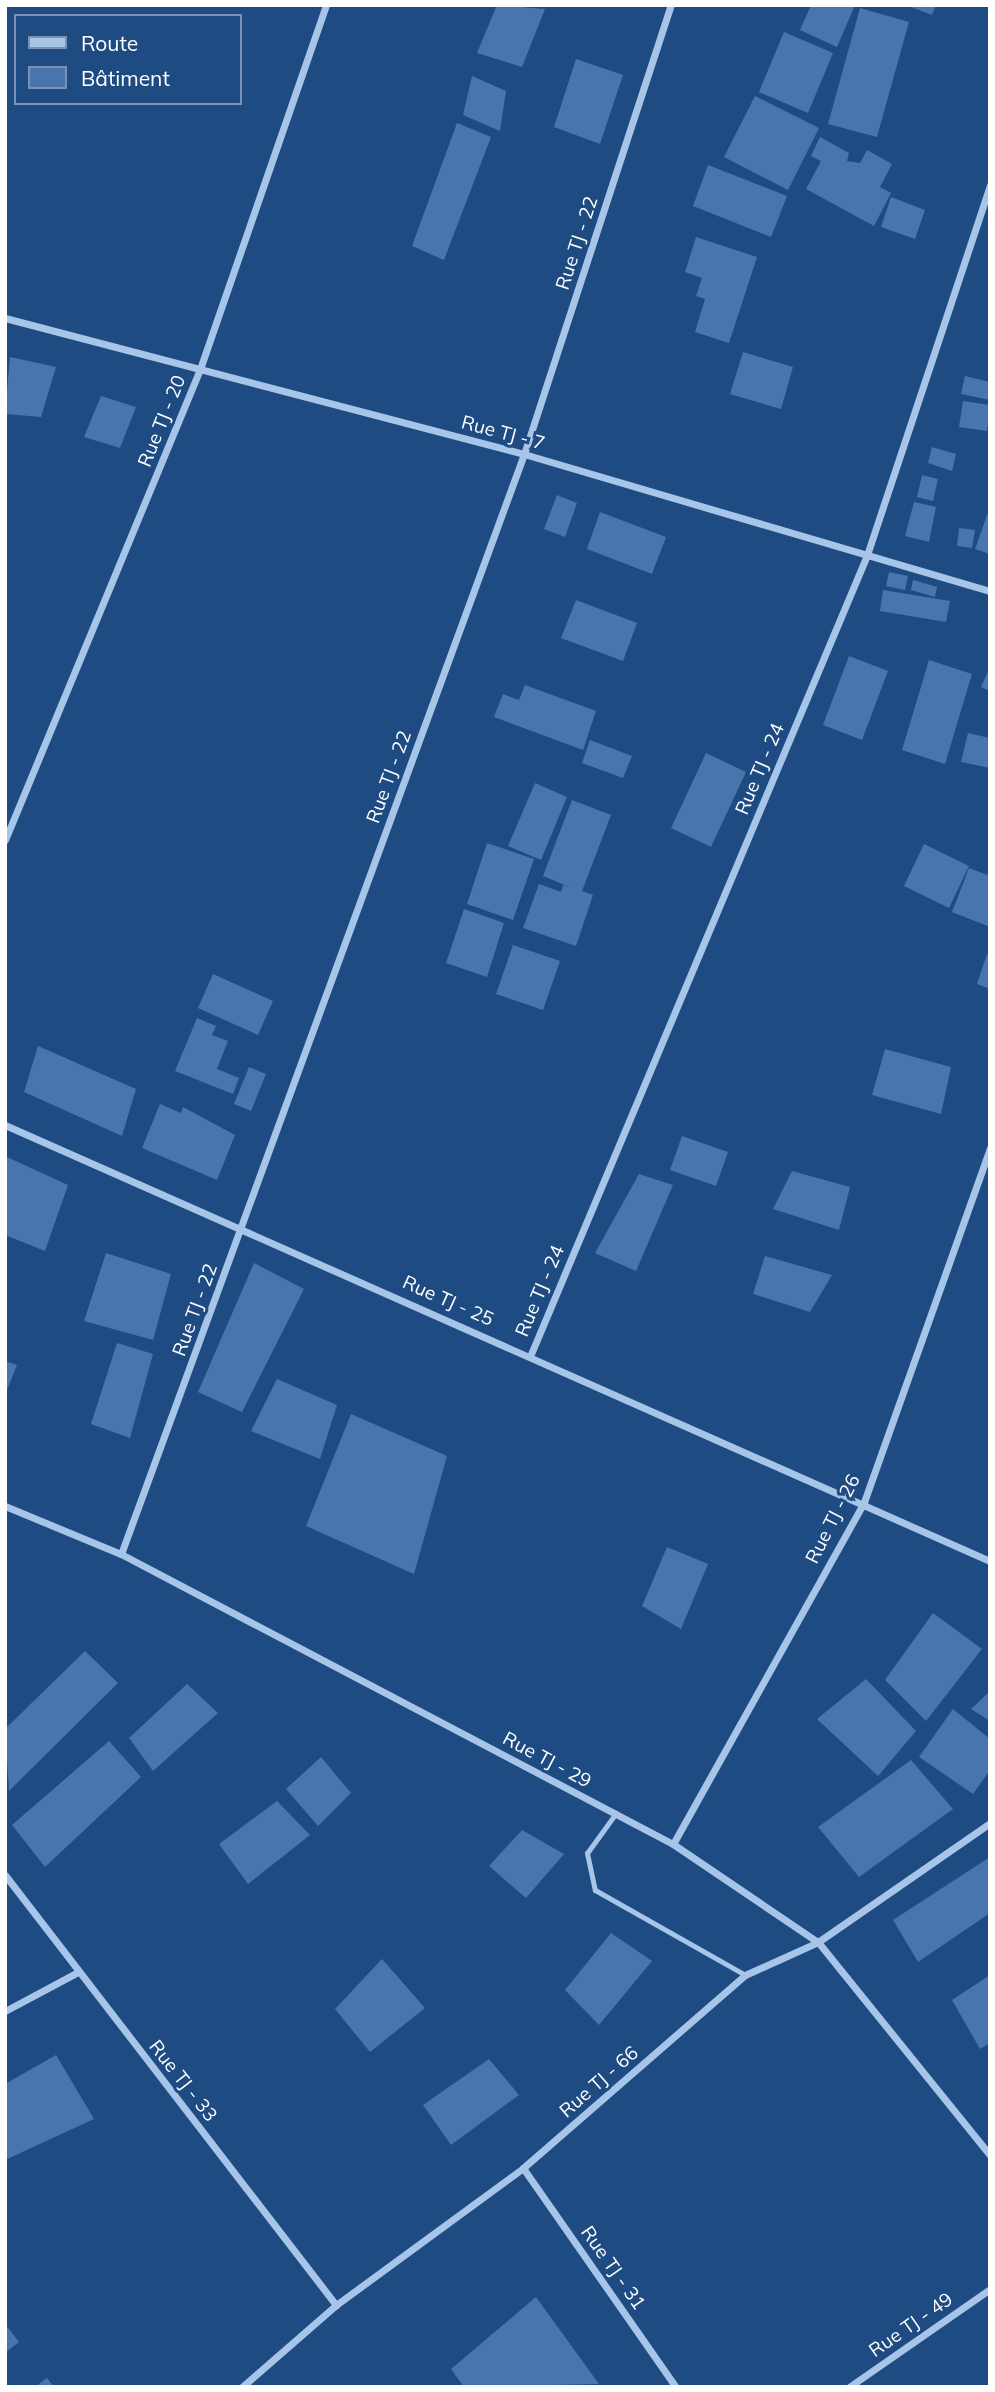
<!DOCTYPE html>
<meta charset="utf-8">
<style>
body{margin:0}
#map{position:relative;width:995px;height:2392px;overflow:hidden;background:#1f4b83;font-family:Mulish,sans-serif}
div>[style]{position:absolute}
.building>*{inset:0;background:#4775ac}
.lane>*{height:5px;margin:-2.5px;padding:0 2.5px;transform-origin:2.5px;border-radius:2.5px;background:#a6c5e9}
.street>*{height:7px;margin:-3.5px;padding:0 3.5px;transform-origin:3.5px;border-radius:3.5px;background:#a6c5e9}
span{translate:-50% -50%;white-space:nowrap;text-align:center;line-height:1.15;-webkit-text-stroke:6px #1f4b83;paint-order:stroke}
.street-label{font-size:19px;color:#fff}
.frame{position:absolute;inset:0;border:7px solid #fff;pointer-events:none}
.legend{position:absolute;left:14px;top:14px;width:228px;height:91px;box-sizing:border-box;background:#1f4b83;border:2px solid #7993b5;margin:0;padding:9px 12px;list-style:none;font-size:21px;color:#fff}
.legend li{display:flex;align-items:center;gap:14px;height:35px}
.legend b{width:35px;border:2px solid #7993b5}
</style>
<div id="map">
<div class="building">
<div style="clip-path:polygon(497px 5px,545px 9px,522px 67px,477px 53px)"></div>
<div style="clip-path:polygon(811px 5px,855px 5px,837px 47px,800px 30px)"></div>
<div style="clip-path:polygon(906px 5px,936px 5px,932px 15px)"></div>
<div style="clip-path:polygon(860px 8px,909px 22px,877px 137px,828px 124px)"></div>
<div style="clip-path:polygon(784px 32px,833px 53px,808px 113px,759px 92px)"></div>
<div style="clip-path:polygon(576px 59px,623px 75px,600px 144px,554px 127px)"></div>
<div style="clip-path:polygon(472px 76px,506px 91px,500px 131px,463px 115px)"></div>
<div style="clip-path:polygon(755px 96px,819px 128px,788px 190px,724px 157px)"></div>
<div style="clip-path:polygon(457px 123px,491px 137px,444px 260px,412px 246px)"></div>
<div style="clip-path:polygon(820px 137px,849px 153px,847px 161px,860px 163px,867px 150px,892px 164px,880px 187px,891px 193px,874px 226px,806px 189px,821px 161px,811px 156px)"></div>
<div style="clip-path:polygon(708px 165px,787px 196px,771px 237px,693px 206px)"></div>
<div style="clip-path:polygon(891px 197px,925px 210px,915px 239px,881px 227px)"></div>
<div style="clip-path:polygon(696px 237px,757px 257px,729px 343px,695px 332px,705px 299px,696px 296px,702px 278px,685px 272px)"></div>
<div style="clip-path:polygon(743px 352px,793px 367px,781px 409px,730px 394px)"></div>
<div style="clip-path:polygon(10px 357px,56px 367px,41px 417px,5px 414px)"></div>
<div style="clip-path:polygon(965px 376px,990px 382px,990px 400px,961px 394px)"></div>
<div style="clip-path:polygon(101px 396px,136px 407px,120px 448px,84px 437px)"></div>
<div style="clip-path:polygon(963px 401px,990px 405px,987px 431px,959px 427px)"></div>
<div style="clip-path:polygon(932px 447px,956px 454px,952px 471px,928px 463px)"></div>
<div style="clip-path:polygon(922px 475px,938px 479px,933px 501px,917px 497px)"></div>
<div style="clip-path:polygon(557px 495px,577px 503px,565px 537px,544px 529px)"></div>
<div style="clip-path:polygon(914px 502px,936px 507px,929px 542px,905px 536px)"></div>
<div style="clip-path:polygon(990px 507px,990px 554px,975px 549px)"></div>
<div style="clip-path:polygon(600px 512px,666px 537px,652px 574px,587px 549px)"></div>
<div style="clip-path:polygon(959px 528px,975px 530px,972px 548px,957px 546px)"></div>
<div style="clip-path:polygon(889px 572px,908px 576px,905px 590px,886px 586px)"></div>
<div style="clip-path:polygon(913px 580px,937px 587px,935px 597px,911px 590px)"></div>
<div style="clip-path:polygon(883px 590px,950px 601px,946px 622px,880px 611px)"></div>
<div style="clip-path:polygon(576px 600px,637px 623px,623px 661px,561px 638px)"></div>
<div style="clip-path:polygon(849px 656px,888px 671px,862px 740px,823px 725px)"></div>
<div style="clip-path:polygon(929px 660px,972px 674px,945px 764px,902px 750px)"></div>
<div style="clip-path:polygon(990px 667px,990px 691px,981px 687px)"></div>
<div style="clip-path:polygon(525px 685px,596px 711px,583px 750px,494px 717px,503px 694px,519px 700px)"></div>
<div style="clip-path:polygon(968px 733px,990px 738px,990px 768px,961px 762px)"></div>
<div style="clip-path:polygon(590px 740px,632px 756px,623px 778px,582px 763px)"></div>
<div style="clip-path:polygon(706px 753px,746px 772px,711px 847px,671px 828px)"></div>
<div style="clip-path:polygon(535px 783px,567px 797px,541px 860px,508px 846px)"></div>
<div style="clip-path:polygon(572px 800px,611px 815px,582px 891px,593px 895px,576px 946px,523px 928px,539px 884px,561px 892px,563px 885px,572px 888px,543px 876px)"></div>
<div style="clip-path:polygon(487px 843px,534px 859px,513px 920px,467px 904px)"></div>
<div style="clip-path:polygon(924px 844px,969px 866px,949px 908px,904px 886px)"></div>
<div style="clip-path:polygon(969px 868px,990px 876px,990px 927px,952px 912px)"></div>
<div style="clip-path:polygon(464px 909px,504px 923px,487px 977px,446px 963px)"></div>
<div style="clip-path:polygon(513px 945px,560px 961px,543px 1010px,496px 994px)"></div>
<div style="clip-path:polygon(987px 954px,990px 955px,990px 989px,977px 984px)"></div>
<div style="clip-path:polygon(213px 974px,273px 1001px,258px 1035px,198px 1008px)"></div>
<div style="clip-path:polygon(197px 1018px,216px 1026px,212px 1035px,228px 1041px,217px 1069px,239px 1078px,233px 1094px,175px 1071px)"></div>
<div style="clip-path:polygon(38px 1046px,136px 1089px,122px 1136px,24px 1092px)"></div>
<div style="clip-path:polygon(885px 1049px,951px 1067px,941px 1114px,872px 1095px)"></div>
<div style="clip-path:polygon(249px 1067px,266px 1074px,251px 1111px,234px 1104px)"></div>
<div style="clip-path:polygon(160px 1104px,181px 1113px,183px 1107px,235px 1135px,217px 1180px,142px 1148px)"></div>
<div style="clip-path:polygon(682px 1136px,728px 1152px,716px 1186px,670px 1170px)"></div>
<div style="clip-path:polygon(7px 1157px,68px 1185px,45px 1251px,5px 1235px)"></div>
<div style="clip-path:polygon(792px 1171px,850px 1187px,839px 1230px,773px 1209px)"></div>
<div style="clip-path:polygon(639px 1174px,673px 1185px,636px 1271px,595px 1253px)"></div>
<div style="clip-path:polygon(106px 1253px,171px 1274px,153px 1340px,84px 1321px)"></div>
<div style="clip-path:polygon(765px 1256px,832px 1275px,810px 1312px,753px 1294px)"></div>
<div style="clip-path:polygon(254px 1263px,304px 1289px,242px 1412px,198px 1392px)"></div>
<div style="clip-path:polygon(117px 1343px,153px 1354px,130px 1438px,91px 1424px)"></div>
<div style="clip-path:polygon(5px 1361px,17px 1365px,5px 1395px)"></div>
<div style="clip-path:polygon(277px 1379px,337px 1405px,320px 1459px,251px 1431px)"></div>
<div style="clip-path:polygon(351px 1414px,447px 1456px,414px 1574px,306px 1526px)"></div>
<div style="clip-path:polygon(667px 1547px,708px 1564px,681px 1629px,642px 1606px)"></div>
<div style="clip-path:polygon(933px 1613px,982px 1649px,926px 1721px,885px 1680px)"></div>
<div style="clip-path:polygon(85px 1651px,118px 1683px,9px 1791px,5px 1729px)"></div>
<div style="clip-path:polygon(866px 1679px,916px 1731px,878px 1776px,817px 1719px)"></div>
<div style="clip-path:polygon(187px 1684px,218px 1713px,153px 1771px,129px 1738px)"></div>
<div style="clip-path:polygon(990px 1691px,990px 1721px,971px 1709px)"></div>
<div style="clip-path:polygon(953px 1709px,990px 1739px,990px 1770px,973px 1794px,919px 1757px)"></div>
<div style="clip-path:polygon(109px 1741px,141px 1777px,45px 1867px,12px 1825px)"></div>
<div style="clip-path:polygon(321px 1757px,351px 1793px,318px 1826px,286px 1789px)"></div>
<div style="clip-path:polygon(911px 1760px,953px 1809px,859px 1877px,818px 1827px)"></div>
<div style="clip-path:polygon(277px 1801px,310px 1835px,248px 1884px,219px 1844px)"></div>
<div style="clip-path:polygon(522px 1830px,564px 1854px,526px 1898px,489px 1866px)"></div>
<div style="clip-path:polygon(990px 1857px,990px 1913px,918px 1962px,893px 1920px)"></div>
<div style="clip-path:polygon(611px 1933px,652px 1961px,599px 2025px,565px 1990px)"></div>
<div style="clip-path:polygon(382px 1959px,425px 2008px,370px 2052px,335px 2009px)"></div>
<div style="clip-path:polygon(990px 1975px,990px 2043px,980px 2049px,952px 2000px)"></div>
<div style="clip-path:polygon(56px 2055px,94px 2119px,5px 2160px,5px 2084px)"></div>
<div style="clip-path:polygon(489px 2059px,519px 2095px,451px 2145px,423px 2105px)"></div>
<div style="clip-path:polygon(536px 2297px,599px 2384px,464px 2387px,451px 2369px)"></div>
<div style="clip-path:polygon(5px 2324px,19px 2342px,5px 2353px)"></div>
<div style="clip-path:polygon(47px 2378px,54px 2387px,35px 2387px)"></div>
</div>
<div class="lane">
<div style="left:616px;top:1813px;width:49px;rotate:125.9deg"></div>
<div style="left:587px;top:1853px;width:38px;rotate:78deg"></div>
<div style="left:595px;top:1890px;width:172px;rotate:29.5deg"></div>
</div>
<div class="street">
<div style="left:5px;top:318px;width:537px;rotate:14.68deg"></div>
<div style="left:524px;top:454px;width:486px;rotate:16.4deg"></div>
<div style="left:5px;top:840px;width:510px;rotate:-67.51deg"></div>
<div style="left:200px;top:369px;width:385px;rotate:-70.9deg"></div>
<div style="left:5px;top:1125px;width:1077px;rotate:23.88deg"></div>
<div style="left:531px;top:1354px;width:867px;rotate:-67.19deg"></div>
<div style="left:867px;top:555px;width:390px;rotate:-71.6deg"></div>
<div style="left:5px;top:1506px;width:126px;rotate:22.5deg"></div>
<div style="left:121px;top:1554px;width:624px;rotate:27.72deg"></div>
<div style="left:673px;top:1844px;width:175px;rotate:34.1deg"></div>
<div style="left:818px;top:1942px;width:274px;rotate:51.1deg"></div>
<div style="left:121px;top:1554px;width:1171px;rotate:-69.88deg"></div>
<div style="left:524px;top:454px;width:472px;rotate:-71.9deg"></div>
<div style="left:673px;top:1844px;width:392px;rotate:-60.8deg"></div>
<div style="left:864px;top:1502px;width:376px;rotate:-70.4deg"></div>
<div style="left:5px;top:1875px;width:543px;rotate:52.41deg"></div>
<div style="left:5px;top:2011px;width:83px;rotate:-28.1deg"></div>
<div style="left:523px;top:2168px;width:267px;rotate:55.1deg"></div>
<div style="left:242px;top:2387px;width:125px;rotate:-41.1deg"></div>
<div style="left:336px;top:2305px;width:232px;rotate:-36.2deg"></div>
<div style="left:523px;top:2168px;width:294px;rotate:-41deg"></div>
<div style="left:745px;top:1975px;width:80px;rotate:-24.3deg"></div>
<div style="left:818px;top:1942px;width:209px;rotate:-34.7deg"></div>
<div style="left:849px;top:2387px;width:172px;rotate:-34.8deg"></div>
</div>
<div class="street-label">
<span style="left:577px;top:243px;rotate:-72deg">Rue TJ - 22</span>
<span style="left:162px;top:421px;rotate:-68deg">Rue TJ - 20</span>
<span style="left:503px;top:433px;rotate:15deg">Rue TJ - 7</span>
<span style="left:760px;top:769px;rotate:-67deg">Rue TJ - 24</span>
<span style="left:389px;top:777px;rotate:-70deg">Rue TJ - 22</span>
<span style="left:540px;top:1291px;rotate:-67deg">Rue TJ - 24</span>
<span style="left:448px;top:1301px;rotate:24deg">Rue TJ - 25</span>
<span style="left:195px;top:1310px;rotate:-70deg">Rue TJ - 22</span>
<span style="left:833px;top:1519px;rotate:-63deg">Rue TJ - 26</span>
<span style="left:547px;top:1760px;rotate:28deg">Rue TJ - 29</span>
<span style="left:183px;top:2081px;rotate:52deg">Rue TJ - 33</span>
<span style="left:599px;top:2082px;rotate:-41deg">Rue TJ - 66</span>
<span style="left:613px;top:2268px;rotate:55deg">Rue TJ - 31</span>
<span style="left:911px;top:2325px;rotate:-35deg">Rue TJ - 49</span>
</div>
<div class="frame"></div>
<ul class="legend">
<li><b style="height:9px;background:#a6c5e9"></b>Route</li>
<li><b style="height:19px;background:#4775ac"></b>Bâtiment</li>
</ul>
</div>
